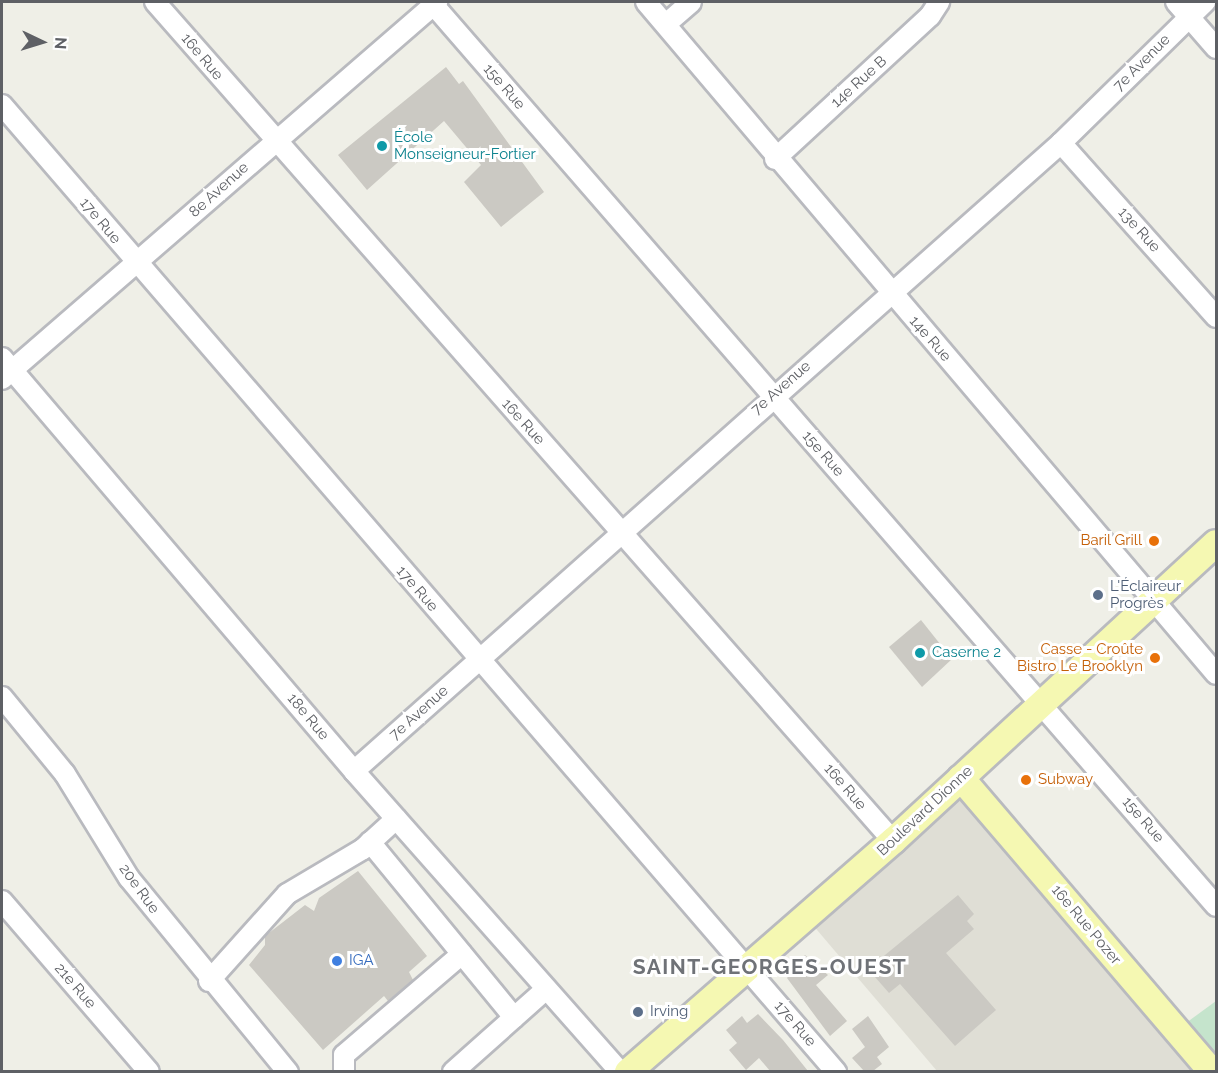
<!DOCTYPE html>
<meta charset="utf-8">
<style>
body{margin:0}
#map{position:relative;width:1218px;height:1073px;overflow:hidden;background:#efefe7;font-family:Raleway,sans-serif}
div>[style]{position:absolute}
.education>*{inset:0;background:#dfded5}
.green>*{inset:0;background:#c5e4cc}
.building>*{inset:0;background:#cbc9c3}
.roads{filter:drop-shadow(2px 0 #b9babf) drop-shadow(-2px 0 #b9babf) drop-shadow(0 2px #b9babf) drop-shadow(0 -2px #b9babf)}
.minor>*{height:20px;margin:-10px;padding:0 10px;transform-origin:10px;border-radius:10px;background:#fff}
.major>*{height:26px;margin:-13px;padding:0 13px;transform-origin:13px;border-radius:13px;background:#f5f8b2}
.dots>*{width:16px;height:16px;translate:-50% -50%;box-sizing:border-box;border:3px solid #fff;border-radius:50%}
span{translate:-50% -50%;white-space:nowrap;text-align:center;line-height:1.15;-webkit-text-stroke:6px #fff;paint-order:stroke}
.street-label{font-size:15px;color:#5e6065}
.culture-label{font-size:15px;color:#0d838f}
.left{translate:0 -50%;text-align:left}
.food-label{font-size:15px;color:#c56008}
.right{translate:-100% -50%;text-align:right}
.service-label{font-size:15px;color:#4e5e75}
.shop-label{font-size:15px;color:#366cbe}
.district-label{font-size:21px;color:#6f7277;font-weight:700;letter-spacing:1.5px}
.frame{position:absolute;inset:0;border:3px solid #5e6065;pointer-events:none}
.north{position:absolute;left:12px;top:12px;width:60px;height:60px;-webkit-text-stroke:4px #fff;paint-order:stroke;rotate:94deg;font-size:16px;font-weight:700;line-height:24px;text-align:center;color:#5e6065}
.north::after{content:'';display:block;margin:auto;width:21px;height:27px;background:#5e6065;clip-path:polygon(50% 0,100% 100%,50% 72%,0 100%)}
</style>
<div id="map">
<div class="education">
<div style="clip-path:polygon(961px 778px,1214px 1071px,937px 1071px,806px 917px)"></div>
</div>
<div class="green">
<div style="clip-path:polygon(1216px 1001px,1216px 1071px,1175px 1031px)"></div>
</div>
<div class="building">
<div style="clip-path:polygon(446px 67px,459px 84px,463px 81px,544px 192px,501px 227px,464px 182px,481px 165px,444px 121px,367px 190px,338px 155px)"></div>
<div style="clip-path:polygon(921px 620px,952px 659px,922px 687px,889px 647px)"></div>
<div style="clip-path:polygon(358px 871px,427px 956px,409px 972px,413px 980px,388px 1001px,384px 996px,323px 1050px,249px 965px,265px 945px,265px 936px,305px 905px,314px 911px,319px 898px)"></div>
<div style="clip-path:polygon(958px 895px,974px 914px,967px 921px,974px 929px,946px 953px,996px 1010px,955px 1046px,900px 984px,889px 993px,868px 969px)"></div>
<div style="clip-path:polygon(805px 955px,828px 975px,816px 985px,847px 1021px,830px 1036px,787px 978px)"></div>
<div style="clip-path:polygon(758px 1014px,783px 1040px,808px 1071px,770px 1071px,759px 1058px,746px 1070px,729px 1050px,737px 1043px,726px 1030px,742px 1016px,747px 1023px)"></div>
<div style="clip-path:polygon(868px 1016px,889px 1047px,877px 1057px,882px 1064px,873px 1071px,864px 1071px,852px 1058px,865px 1047px,852px 1029px)"></div>
</div>
<div class="roads">
<div class="minor">
<div style="left:155px;top:2px;width:1117px;rotate:48.66deg"></div>
<div style="left:431px;top:2px;width:1197px;rotate:49.03deg"></div>
<div style="left:646px;top:2px;width:881px;rotate:49.69deg"></div>
<div style="left:1176px;top:2px;width:61px;rotate:49deg"></div>
<div style="left:666px;top:24px;width:33px;rotate:-41deg"></div>
<div style="left:2px;top:105px;width:1277px;rotate:49.22deg"></div>
<div style="left:1061px;top:143px;width:233px;rotate:48.3deg"></div>
<div style="left:775px;top:159px;width:211px;rotate:-42.7deg"></div>
<div style="left:930px;top:16px;width:17px;rotate:-57deg"></div>
<div style="left:2px;top:358px;width:543px;rotate:49.56deg"></div>
<div style="left:354px;top:771px;width:402px;rotate:48.5deg"></div>
<div style="left:2px;top:379px;width:576px;rotate:-40.91deg"></div>
<div style="left:2px;top:697px;width:99px;rotate:50.7deg"></div>
<div style="left:65px;top:774px;width:122px;rotate:58.4deg"></div>
<div style="left:129px;top:878px;width:251px;rotate:50.7deg"></div>
<div style="left:354px;top:771px;width:946px;rotate:-41.61deg"></div>
<div style="left:1061px;top:143px;width:202px;rotate:-44.4deg"></div>
<div style="left:370px;top:842px;width:227px;rotate:50.6deg"></div>
<div style="left:2px;top:901px;width:225px;rotate:49.3deg"></div>
<div style="left:209px;top:981px;width:117px;rotate:-48.1deg"></div>
<div style="left:287px;top:894px;width:88px;rotate:-30.6deg"></div>
<div style="left:363px;top:849px;width:45px;rotate:-42.3deg"></div>
<div style="left:344px;top:1072px;width:17px;rotate:-90deg"></div>
<div style="left:344px;top:1055px;width:155px;rotate:-40.6deg"></div>
<div style="left:453px;top:1072px;width:125px;rotate:-41.7deg"></div>
</div>
<div class="major">
<div style="left:961px;top:778px;width:387px;rotate:49.5deg"></div>
<div style="left:628px;top:1072px;width:352px;rotate:-41.1deg"></div>
<div style="left:893px;top:841px;width:439px;rotate:-42.7deg"></div>
</div>
</div>
<div class="dots">
<div style="left:382px;top:146px;background:#0f9aa8"></div>
<div style="left:1154px;top:541px;background:#e8710a"></div>
<div style="left:1098px;top:595px;background:#5c6f8a"></div>
<div style="left:920px;top:653px;background:#0f9aa8"></div>
<div style="left:1155px;top:658px;background:#e8710a"></div>
<div style="left:1026px;top:780px;background:#e8710a"></div>
<div style="left:337px;top:961px;background:#3f7fe0"></div>
<div style="left:638px;top:1012px;background:#5c6f8a"></div>
</div>
<div class="street-label">
<span style="left:202px;top:57px;rotate:50deg">16e Rue</span>
<span style="left:1142px;top:63px;rotate:-45deg">7e Avenue</span>
<span style="left:859px;top:82px;rotate:-42deg">14e Rue B</span>
<span style="left:504px;top:87px;rotate:49deg">15e Rue</span>
<span style="left:219px;top:190px;rotate:-42deg">8e Avenue</span>
<span style="left:100px;top:221px;rotate:50deg">17e Rue</span>
<span style="left:1139px;top:230px;rotate:48deg">13e Rue</span>
<span style="left:930px;top:339px;rotate:49deg">14e Rue</span>
<span style="left:781px;top:388px;rotate:-41deg">7e Avenue</span>
<span style="left:523px;top:422px;rotate:48deg">16e Rue</span>
<span style="left:823px;top:454px;rotate:49deg">15e Rue</span>
<span style="left:417px;top:589px;rotate:49deg">17e Rue</span>
<span style="left:419px;top:713px;rotate:-42deg">7e Avenue</span>
<span style="left:308px;top:717px;rotate:50deg">18e Rue</span>
<span style="left:845px;top:787px;rotate:49deg">16e Rue</span>
<span style="left:925px;top:811px;rotate:-43deg">Boulevard Dionne</span>
<span style="left:1143px;top:820px;rotate:49deg">15e Rue</span>
<span style="left:139px;top:889px;rotate:54deg">20e Rue</span>
<span style="left:1086px;top:925px;rotate:50deg">16e Rue Pozer</span>
<span style="left:75px;top:986px;rotate:49deg">21e Rue</span>
<span style="left:795px;top:1024px;rotate:49deg">17e Rue</span>
</div>
<div class="culture-label">
<span class="left" style="left:394px;top:146px">École<br>Monseigneur-Fortier</span>
<span class="left" style="left:932px;top:653px">Caserne 2</span>
</div>
<div class="food-label">
<span class="right" style="left:1142px;top:541px">Baril Grill</span>
<span class="right" style="left:1143px;top:658px">Casse - Croûte<br>Bistro Le Brooklyn</span>
<span class="left" style="left:1038px;top:780px">Subway</span>
</div>
<div class="service-label">
<span class="left" style="left:1110px;top:595px">L'Éclaireur<br>Progrès</span>
<span class="left" style="left:650px;top:1012px">Irving</span>
</div>
<div class="shop-label">
<span class="left" style="left:349px;top:961px">IGA</span>
</div>
<div class="district-label">
<span style="left:770px;top:967px">SAINT-GEORGES-OUEST</span>
</div>
<div class="frame"></div>
<div class="north">N</div>
</div>
